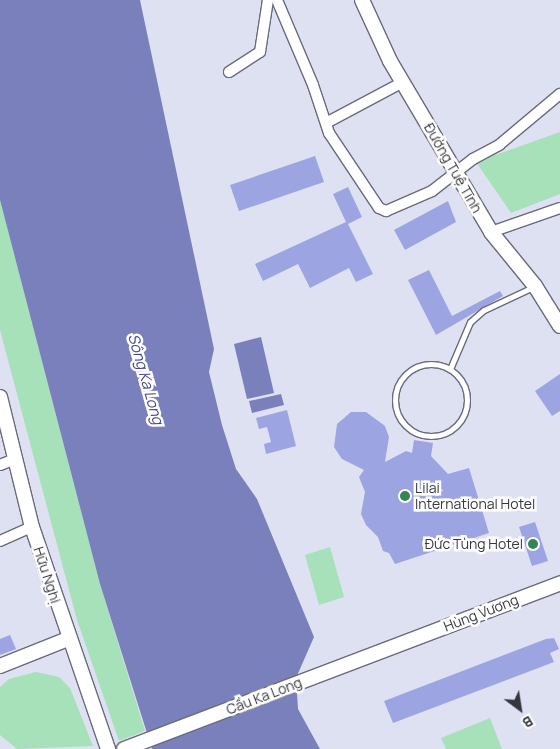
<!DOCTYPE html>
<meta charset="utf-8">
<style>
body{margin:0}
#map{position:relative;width:560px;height:749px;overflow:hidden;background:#dee1f2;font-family:Manrope,sans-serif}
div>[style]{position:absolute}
.green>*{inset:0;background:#a6e1ba}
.water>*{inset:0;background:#7a80bc}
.building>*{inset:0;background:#9da4e2}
.roads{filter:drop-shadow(1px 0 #696b7a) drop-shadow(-1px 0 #696b7a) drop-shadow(0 1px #696b7a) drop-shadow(0 -1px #696b7a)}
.lane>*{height:5px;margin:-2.5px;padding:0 2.5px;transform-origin:2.5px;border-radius:2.5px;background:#fff}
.lane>.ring{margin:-2.5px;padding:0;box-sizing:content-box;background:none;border:5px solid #fff;border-radius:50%}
.street>*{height:10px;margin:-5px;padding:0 5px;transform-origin:5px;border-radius:5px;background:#fff}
.secondary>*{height:14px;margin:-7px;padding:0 7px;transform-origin:7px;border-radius:7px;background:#fff}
.dots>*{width:14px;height:14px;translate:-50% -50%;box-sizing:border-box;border:2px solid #fff;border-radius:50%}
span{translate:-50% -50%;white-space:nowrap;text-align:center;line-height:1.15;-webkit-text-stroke:5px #fff;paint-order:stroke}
.street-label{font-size:14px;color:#36373e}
.poi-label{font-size:14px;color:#36373e}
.left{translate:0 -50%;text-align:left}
.right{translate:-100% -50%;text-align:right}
.water-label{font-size:15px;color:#42448e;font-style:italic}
.north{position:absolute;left:495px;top:684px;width:50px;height:50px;-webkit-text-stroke:4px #fff;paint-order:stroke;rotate:149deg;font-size:14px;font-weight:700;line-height:20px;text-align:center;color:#36373e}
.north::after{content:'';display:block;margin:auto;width:18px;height:22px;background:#36373e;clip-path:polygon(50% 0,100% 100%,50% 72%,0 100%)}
</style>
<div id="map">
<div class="green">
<div style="clip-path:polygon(560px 132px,560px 194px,511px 213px,476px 162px)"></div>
<div style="clip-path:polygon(0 200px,100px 584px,145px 731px,119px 741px,77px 620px,0 330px)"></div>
<div style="clip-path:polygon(330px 547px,344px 597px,319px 605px,305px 555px)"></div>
<div style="clip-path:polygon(36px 672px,59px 677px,70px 688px,93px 746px,17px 749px,0 735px,0 687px,9px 679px)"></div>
<div style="clip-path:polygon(490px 718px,502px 749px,446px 749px,441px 738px)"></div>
</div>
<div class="water">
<div style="clip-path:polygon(0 0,140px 0,214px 349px,209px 372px,222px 425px,236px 469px,257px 499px,314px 637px,296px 678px,298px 709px,320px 749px,152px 749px,100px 584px,0 200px)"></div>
<div style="clip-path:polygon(261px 337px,274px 393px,247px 399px,234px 344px)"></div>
<div style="clip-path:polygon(281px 394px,284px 405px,252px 413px,249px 401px)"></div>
</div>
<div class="building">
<div style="clip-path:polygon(315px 156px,324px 182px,239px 211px,230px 185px)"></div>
<div style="clip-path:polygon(348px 187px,362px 217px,348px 224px,373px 274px,356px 282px,349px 268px,310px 288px,298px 264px,263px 281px,255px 264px,346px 222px,333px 194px)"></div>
<div style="clip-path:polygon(448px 201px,456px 222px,405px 250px,394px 230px)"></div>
<div style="clip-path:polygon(429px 270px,452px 316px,500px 291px,503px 296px,436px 335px,408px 280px)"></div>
<div style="clip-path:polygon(560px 374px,560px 411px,552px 416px,535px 391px)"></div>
<div style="clip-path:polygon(287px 410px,296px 446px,266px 454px,264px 444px,271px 442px,267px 427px,259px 429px,256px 418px)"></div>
<div style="clip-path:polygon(351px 412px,366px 412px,385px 426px,389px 437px,385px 462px,406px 451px,412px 453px,414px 440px,433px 443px,431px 456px,448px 474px,469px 468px,489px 533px,395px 564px,389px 553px,383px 551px,378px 537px,366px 525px,361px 514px,365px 492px,359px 477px,364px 470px,342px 459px,334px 447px,337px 424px)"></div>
<div style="clip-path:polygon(535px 522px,548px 561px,532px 566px,519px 527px)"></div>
<div style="clip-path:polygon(10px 635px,16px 649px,0 655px,0 639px)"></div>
<div style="clip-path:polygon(554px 638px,559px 649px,550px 653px,554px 662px,393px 723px,384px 701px,546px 639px)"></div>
</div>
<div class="roads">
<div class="lane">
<div class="ring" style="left:395px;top:364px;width:67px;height:67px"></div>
<div style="left:450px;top:369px;width:51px;rotate:-66.9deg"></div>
<div style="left:470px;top:322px;width:18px;rotate:-41deg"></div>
<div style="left:484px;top:310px;width:56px;rotate:-25.2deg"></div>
</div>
<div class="street">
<div style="left:277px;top:0;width:92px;rotate:67deg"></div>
<div style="left:313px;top:85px;width:51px;rotate:71.6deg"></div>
<div style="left:329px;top:133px;width:90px;rotate:56.3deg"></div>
<div style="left:379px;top:208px;width:8px;rotate:23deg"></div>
<div style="left:386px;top:211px;width:50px;rotate:-23.5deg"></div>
<div style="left:432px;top:191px;width:52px;rotate:-38deg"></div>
<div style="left:473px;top:159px;width:30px;rotate:-28deg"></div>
<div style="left:499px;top:145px;width:80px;rotate:-39.9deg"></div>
<div style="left:229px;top:72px;width:37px;rotate:-33deg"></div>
<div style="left:260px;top:52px;width:53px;rotate:-81.3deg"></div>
<div style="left:326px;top:123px;width:87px;rotate:-28deg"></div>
<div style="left:491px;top:232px;width:73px;rotate:-19.2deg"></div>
<div style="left:0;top:465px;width:16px;rotate:-22deg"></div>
<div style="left:0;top:541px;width:35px;rotate:-24deg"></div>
</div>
<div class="secondary">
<div style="left:362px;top:0;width:67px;rotate:65.3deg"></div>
<div style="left:390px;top:61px;width:199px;rotate:59.4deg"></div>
<div style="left:491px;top:232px;width:70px;rotate:50.8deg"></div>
<div style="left:535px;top:286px;width:47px;rotate:58deg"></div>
<div style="left:0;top:397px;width:134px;rotate:76.2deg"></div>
<div style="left:32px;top:527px;width:235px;rotate:71.1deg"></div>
<div style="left:0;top:666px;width:73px;rotate:-21.7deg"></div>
<div style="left:124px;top:749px;width:467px;rotate:-20.8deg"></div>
</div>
</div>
<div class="dots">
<div style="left:405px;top:496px;background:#338556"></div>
<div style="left:533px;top:544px;background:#338556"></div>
</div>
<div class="street-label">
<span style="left:453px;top:168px;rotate:60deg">Đường Tuệ Tĩnh</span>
<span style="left:47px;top:575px;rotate:72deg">Hữu Nghị</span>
<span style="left:481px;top:613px;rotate:-21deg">Hùng Vương</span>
<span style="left:264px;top:696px;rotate:-21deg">Cầu Ka Long</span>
</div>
<div class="poi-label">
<span class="left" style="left:415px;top:496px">Lilai<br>International Hotel</span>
<span class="right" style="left:523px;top:544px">Đức Tùng Hotel</span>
</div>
<div class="water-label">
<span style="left:146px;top:379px;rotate:74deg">Sông Ka Long</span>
</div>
<div class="north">B</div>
</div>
